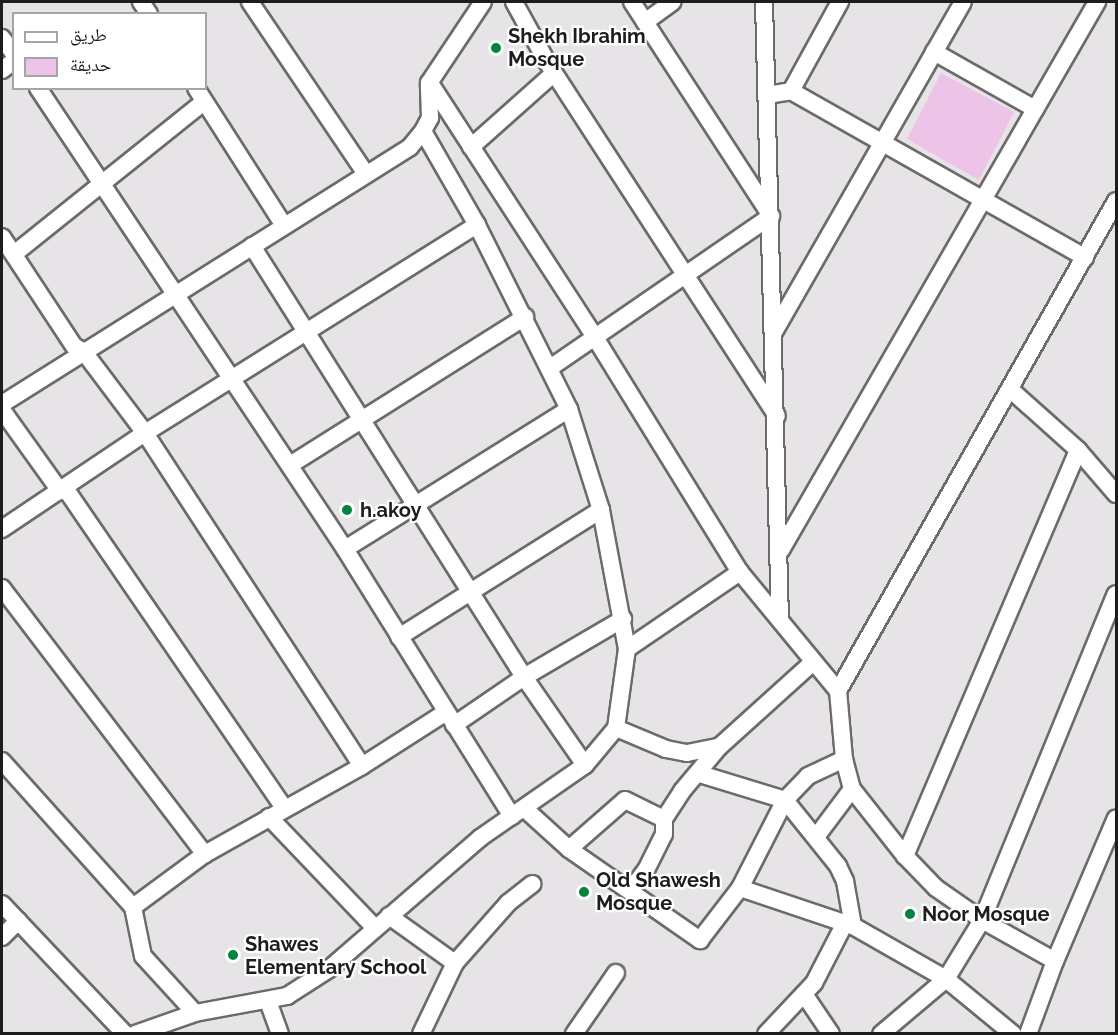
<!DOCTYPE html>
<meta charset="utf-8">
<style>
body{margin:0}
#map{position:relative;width:1118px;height:1035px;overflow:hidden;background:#e7e4e7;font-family:Raleway,"Noto Naskh Arabic",sans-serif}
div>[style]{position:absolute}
.green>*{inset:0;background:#eec3e8}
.roads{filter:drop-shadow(2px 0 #6d6a6c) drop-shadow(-2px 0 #6d6a6c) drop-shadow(0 2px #6d6a6c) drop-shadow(0 -2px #6d6a6c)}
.minor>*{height:16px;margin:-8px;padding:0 8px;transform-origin:8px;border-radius:8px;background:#fff}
.dots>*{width:16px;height:16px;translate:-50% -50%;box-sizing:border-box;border:3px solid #fff;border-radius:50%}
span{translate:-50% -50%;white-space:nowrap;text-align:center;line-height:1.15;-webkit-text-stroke:4.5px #fff;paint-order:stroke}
.poi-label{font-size:20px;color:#1e1d1e;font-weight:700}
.left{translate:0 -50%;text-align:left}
.frame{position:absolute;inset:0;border:3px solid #1e1d1e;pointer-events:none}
.legend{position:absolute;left:12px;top:12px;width:195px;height:78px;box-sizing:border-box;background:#fff;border:2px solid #a5a5a5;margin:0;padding:8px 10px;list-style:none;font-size:18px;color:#1e1d1e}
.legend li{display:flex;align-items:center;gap:12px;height:30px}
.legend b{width:30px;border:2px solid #a5a5a5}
</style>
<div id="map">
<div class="green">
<div style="clip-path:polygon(941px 73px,1014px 112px,979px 180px,907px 139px)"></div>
</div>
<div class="roads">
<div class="minor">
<div style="left:141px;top:2px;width:14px;rotate:56deg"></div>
<div style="left:250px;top:2px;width:207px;rotate:56deg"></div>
<div style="left:514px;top:2px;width:68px;rotate:61.2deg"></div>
<div style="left:547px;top:62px;width:422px;rotate:57deg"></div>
<div style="left:764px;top:2px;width:618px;rotate:88.52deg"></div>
<div style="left:645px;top:22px;width:34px;rotate:-36deg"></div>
<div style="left:2px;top:38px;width:20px;rotate:53deg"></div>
<div style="left:934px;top:52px;width:116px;rotate:29.4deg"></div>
<div style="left:2px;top:70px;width:15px;rotate:-37deg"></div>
<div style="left:430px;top:83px;width:305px;rotate:57deg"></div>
<div style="left:596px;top:339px;width:274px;rotate:58.3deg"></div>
<div style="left:740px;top:572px;width:154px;rotate:50.5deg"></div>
<div style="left:38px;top:88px;width:554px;rotate:56.34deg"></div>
<div style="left:345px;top:549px;width:315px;rotate:58deg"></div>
<div style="left:196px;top:88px;width:161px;rotate:57.4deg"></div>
<div style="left:791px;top:91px;width:102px;rotate:-61.2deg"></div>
<div style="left:767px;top:95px;width:24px;rotate:-9deg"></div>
<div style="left:791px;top:91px;width:338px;rotate:29.5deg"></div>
<div style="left:471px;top:147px;width:111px;rotate:-41.7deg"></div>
<div style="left:2px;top:237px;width:131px;rotate:56.6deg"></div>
<div style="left:74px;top:346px;width:12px;rotate:31deg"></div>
<div style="left:84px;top:352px;width:101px;rotate:53deg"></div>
<div style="left:145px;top:433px;width:397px;rotate:56.9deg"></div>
<div style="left:252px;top:246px;width:510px;rotate:57.74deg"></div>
<div style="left:524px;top:677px;width:107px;rotate:55.3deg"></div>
<div style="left:14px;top:254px;width:243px;rotate:-38.7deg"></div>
<div style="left:774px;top:332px;width:380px;rotate:-60.2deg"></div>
<div style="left:550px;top:368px;width:268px;rotate:-34.5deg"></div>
<div style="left:771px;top:216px;width:255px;rotate:-123deg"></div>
<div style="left:1011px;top:390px;width:90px;rotate:41.8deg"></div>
<div style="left:1078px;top:450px;width:58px;rotate:49.2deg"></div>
<div style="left:2px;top:404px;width:482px;rotate:-32.2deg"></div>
<div style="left:410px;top:147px;width:21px;rotate:-51deg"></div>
<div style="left:2px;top:410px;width:100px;rotate:54.4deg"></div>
<div style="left:290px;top:465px;width:278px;rotate:-32.2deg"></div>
<div style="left:65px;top:488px;width:388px;rotate:55.6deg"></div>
<div style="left:2px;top:529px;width:172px;rotate:-33.9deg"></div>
<div style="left:145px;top:433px;width:392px;rotate:-32.1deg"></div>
<div style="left:345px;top:549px;width:264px;rotate:-32deg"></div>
<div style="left:781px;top:550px;width:633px;rotate:-60.03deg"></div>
<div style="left:2px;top:588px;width:335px;rotate:52.7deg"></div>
<div style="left:399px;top:637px;width:239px;rotate:-32.2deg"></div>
<div style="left:627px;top:649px;width:137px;rotate:-34.3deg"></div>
<div style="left:454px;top:725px;width:85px;rotate:-34.4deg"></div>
<div style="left:524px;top:677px;width:115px;rotate:-30.4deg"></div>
<div style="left:616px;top:728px;width:54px;rotate:22.8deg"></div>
<div style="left:666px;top:749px;width:21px;rotate:11deg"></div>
<div style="left:687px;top:753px;width:33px;rotate:-11deg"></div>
<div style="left:2px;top:761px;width:196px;rotate:48.1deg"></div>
<div style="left:133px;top:907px;width:50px;rotate:78.5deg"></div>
<div style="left:143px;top:956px;width:77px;rotate:47.6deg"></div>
<div style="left:700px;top:774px;width:89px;rotate:17deg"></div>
<div style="left:785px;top:800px;width:85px;rotate:51.2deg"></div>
<div style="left:838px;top:866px;width:17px;rotate:65deg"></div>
<div style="left:845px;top:881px;width:46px;rotate:79.9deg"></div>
<div style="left:525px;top:809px;width:59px;rotate:42.3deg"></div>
<div style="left:569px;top:849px;width:160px;rotate:34.8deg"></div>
<div style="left:700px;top:940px;width:66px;rotate:-52.4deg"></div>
<div style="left:740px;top:888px;width:99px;rotate:-62.9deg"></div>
<div style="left:785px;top:800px;width:33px;rotate:-46deg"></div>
<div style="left:808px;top:776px;width:40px;rotate:-25deg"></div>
<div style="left:269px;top:817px;width:153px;rotate:46.3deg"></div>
<div style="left:816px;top:837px;width:60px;rotate:-53.1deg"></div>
<div style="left:569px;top:849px;width:74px;rotate:-41.2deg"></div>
<div style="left:625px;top:800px;width:43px;rotate:26deg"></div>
<div style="left:905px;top:856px;width:441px;rotate:-66.9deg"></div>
<div style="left:740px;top:888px;width:119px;rotate:18.6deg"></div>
<div style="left:853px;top:926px;width:107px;rotate:29.7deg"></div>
<div style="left:946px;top:979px;width:87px;rotate:39.4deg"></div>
<div style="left:630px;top:891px;width:26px;rotate:-53deg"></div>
<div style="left:646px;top:870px;width:40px;rotate:-63.4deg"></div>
<div style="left:664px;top:834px;width:15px;rotate:-90deg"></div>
<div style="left:664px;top:819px;width:33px;rotate:-57deg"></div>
<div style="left:682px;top:791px;width:57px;rotate:-49.9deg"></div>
<div style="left:719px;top:747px;width:125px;rotate:-42.1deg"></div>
<div style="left:2px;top:904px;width:179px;rotate:46.6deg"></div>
<div style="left:133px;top:907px;width:89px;rotate:-36.4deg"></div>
<div style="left:205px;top:854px;width:180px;rotate:-29.3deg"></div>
<div style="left:362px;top:766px;width:100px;rotate:-32.7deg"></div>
<div style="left:389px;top:916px;width:81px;rotate:35.5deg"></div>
<div style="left:2px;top:937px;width:23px;rotate:-45deg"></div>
<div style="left:1055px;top:961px;width:84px;rotate:-150.7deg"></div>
<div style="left:982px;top:920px;width:56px;rotate:-145.2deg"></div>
<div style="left:936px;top:888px;width:45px;rotate:-134.1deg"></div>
<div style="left:905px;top:856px;width:85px;rotate:-128.3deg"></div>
<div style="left:852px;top:789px;width:31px;rotate:-105deg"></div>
<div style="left:844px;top:759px;width:68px;rotate:-95deg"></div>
<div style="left:838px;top:691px;width:563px;rotate:-60.43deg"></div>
<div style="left:804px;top:994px;width:48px;rotate:56deg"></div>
<div style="left:268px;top:1001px;width:35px;rotate:70deg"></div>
<div style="left:135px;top:1034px;width:64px;rotate:-19.3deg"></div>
<div style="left:195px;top:1013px;width:94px;rotate:-10.5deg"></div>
<div style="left:287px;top:996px;width:50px;rotate:-32.7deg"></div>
<div style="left:329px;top:969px;width:200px;rotate:-40.9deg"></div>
<div style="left:480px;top:838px;width:128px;rotate:-34.8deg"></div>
<div style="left:585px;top:765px;width:48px;rotate:-50deg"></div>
<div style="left:616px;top:728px;width:80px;rotate:-82.1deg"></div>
<div style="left:627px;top:649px;width:141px;rotate:-100.6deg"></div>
<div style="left:601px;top:510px;width:106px;rotate:-107.6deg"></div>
<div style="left:569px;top:409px;width:206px;rotate:-116.6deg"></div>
<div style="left:477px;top:225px;width:108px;rotate:-119.9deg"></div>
<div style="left:423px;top:131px;width:15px;rotate:-62deg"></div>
<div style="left:430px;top:118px;width:35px;rotate:-92deg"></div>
<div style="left:429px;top:83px;width:97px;rotate:-56.3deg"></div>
<div style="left:421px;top:1034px;width:79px;rotate:-64.4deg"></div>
<div style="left:455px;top:963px;width:80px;rotate:-48.5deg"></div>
<div style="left:508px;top:903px;width:31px;rotate:-38deg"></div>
<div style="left:574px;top:1034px;width:74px;rotate:-55.5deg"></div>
<div style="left:766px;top:1034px;width:70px;rotate:-46.7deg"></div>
<div style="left:814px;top:983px;width:68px;rotate:-62.7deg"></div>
<div style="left:881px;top:1034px;width:85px;rotate:-40.2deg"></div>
<div style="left:946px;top:979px;width:69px;rotate:-58.6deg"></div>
<div style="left:982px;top:920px;width:352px;rotate:-67.7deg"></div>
<div style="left:1028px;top:1034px;width:78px;rotate:-69.7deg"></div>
<div style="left:1055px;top:961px;width:155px;rotate:-66.9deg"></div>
</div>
</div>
<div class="dots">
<div style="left:496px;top:48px;background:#02833e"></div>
<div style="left:347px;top:510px;background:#02833e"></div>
<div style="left:584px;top:892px;background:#02833e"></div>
<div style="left:910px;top:914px;background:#02833e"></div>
<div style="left:233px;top:955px;background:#02833e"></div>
</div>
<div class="poi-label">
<span class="left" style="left:508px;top:48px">Shekh Ibrahim<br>Mosque</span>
<span class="left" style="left:360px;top:510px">h.akoy</span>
<span class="left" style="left:596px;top:892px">Old Shawesh<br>Mosque</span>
<span class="left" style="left:922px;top:914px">Noor Mosque</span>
<span class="left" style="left:245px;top:956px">Shawes<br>Elementary School</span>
</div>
<div class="frame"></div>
<ul class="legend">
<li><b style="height:8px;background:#fff"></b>طريق</li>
<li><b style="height:16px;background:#eec3e8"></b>حديقة</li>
</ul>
</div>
